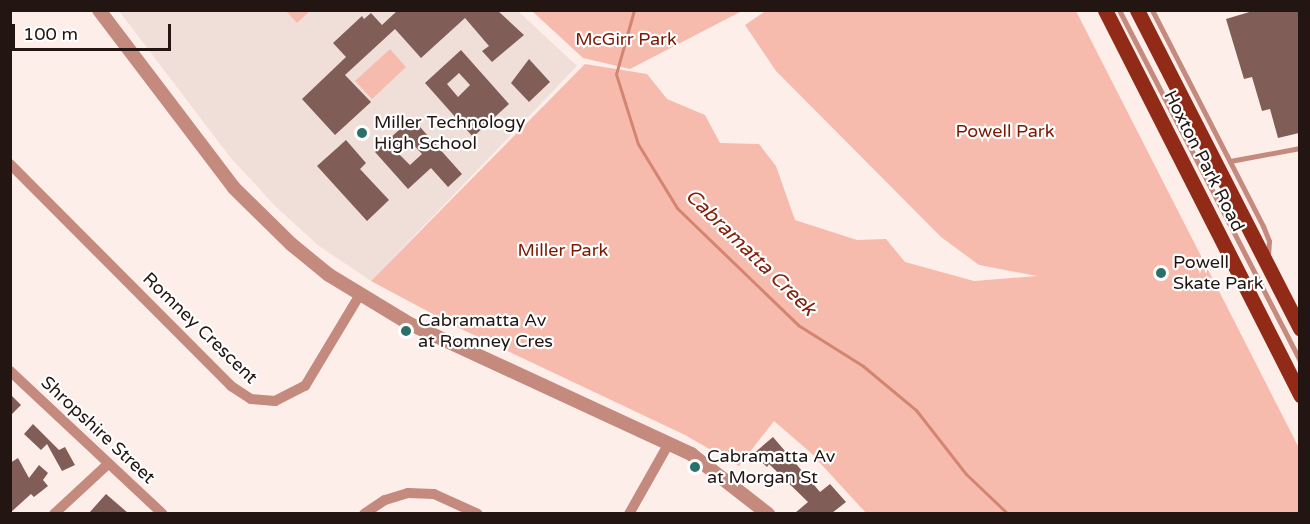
<!DOCTYPE html>
<style>
body{margin:0}
#map{position:relative;width:1310px;height:524px;overflow:hidden;background:#feeeea;font-family:"Varela Round",sans-serif}
div>[style]{position:absolute}
.built>*{inset:0;background:#f0ded9}
.green>*{inset:0;background:#f7bbad}
.stream>*{height:3px;margin:-1.5px;padding:0 1.5px;transform-origin:1.5px;border-radius:1.5px;background:#d68472}
.building>*{inset:0;background:#805e57}
.service>*{height:5px;margin:-2.5px;padding:0 2.5px;transform-origin:2.5px;border-radius:2.5px;background:#c48a7d}
.minor>*{height:10px;margin:-5px;padding:0 5px;transform-origin:5px;border-radius:5px;background:#c48a7d}
.tertiary>*{height:14px;margin:-7px;padding:0 7px;transform-origin:7px;border-radius:7px;background:#c48a7d}
.primary>*{height:15px;margin:-7.5px;padding:0 7.5px;transform-origin:7.5px;border-radius:7.5px;background:#912b17}
.dots>*{width:16px;height:16px;translate:-50% -50%;box-sizing:border-box;border:3px solid #fff;border-radius:50%}
span{translate:-50% -50%;white-space:nowrap;text-align:center;line-height:1.15;-webkit-text-stroke:4.5px #fff;paint-order:stroke}
.park-label{font-size:18px;color:#7a1804}
.poi-label{font-size:18px;color:#231512}
.left{translate:0 -50%;text-align:left}
.street-label{font-size:18px;color:#231512}
.water-label{font-size:20px;color:#82210d;font-style:italic}
.frame{position:absolute;inset:0;border:12px solid #231512;pointer-events:none}
.scale{position:absolute;left:12px;top:24px;width:159px;height:27px;box-sizing:border-box;border:3px solid #231512;border-top:0;padding-left:8px;font-size:18px;line-height:21px;white-space:nowrap;color:#231512;-webkit-text-stroke:4px #fff;paint-order:stroke}
</style>
<div id="map">
<div class="built">
<div style="clip-path:polygon(119px 11px,518px 11px,577px 66px,371px 281px,319px 246px,276px 207px,230px 157px)"></div>
</div>
<div class="green">
<div style="clip-path:polygon(767px 10px,1076px 11px,1299px 448px,1299px 513px,866px 513px,811px 453px,774px 421px,739px 466px,685px 435px,459px 328px,371px 281px,585px 64px,647px 74px,667px 99px,705px 115px,720px 143px,759px 144px,776px 166px,795px 220px,857px 240px,886px 239px,905px 262px,974px 281px,1037px 276px,979px 265px,941px 237px,776px 71px,745px 25px)"></div>
<div style="clip-path:polygon(286px 11px,310px 11px,297px 23px)"></div>
<div style="clip-path:polygon(532px 11px,742px 11px,630px 69px,583px 58px)"></div>
<div style="clip-path:polygon(390px 49px,406px 67px,372px 99px,355px 81px)"></div>
</div>
<div class="stream">
<div style="left:634px;top:10px;width:66px;rotate:105.7deg"></div>
<div style="left:616px;top:74px;width:73px;rotate:72.6deg"></div>
<div style="left:638px;top:144px;width:75px;rotate:58.6deg"></div>
<div style="left:677px;top:208px;width:168px;rotate:44deg"></div>
<div style="left:798px;top:325px;width:77px;rotate:32.2deg"></div>
<div style="left:863px;top:366px;width:69px;rotate:39.7deg"></div>
<div style="left:916px;top:410px;width:81px;rotate:52deg"></div>
<div style="left:966px;top:474px;width:58px;rotate:43.6deg"></div>
</div>
<div class="building">
<div style="clip-path:polygon(398px 10px,497px 10px,524px 35px,492px 62px,482px 51px,489px 46px,465px 18px,421px 58px,395px 29px,345px 75px,371px 102px,335px 135px,302px 99px,346px 57px,333px 43px,362px 16px,364px 19px,371px 13px,382px 25px)"></div>
<div style="clip-path:polygon(1256px 10px,1299px 10px,1299px 133px,1278px 138px,1270px 109px,1262px 111px,1252px 77px,1244px 79px,1226px 19px)"></div>
<div style="clip-path:polygon(evenodd,461px 50px,509px 104px,473px 137px,425px 83px,461px 50px,459px 73px,470px 85px,458px 97px,447px 84px,459px 73px)"></div>
<div style="clip-path:polygon(529px 59px,550px 82px,529px 102px,511px 83px)"></div>
<div style="clip-path:polygon(evenodd,412px 118px,462px 174px,448px 187px,431px 168px,408px 189px,375px 152px,412px 118px,411px 142px,422px 154px,410px 165px,398px 153px,411px 142px)"></div>
<div style="clip-path:polygon(346px 140px,366px 163px,360px 169px,389px 200px,367px 221px,317px 166px)"></div>
<div style="clip-path:polygon(10px 394px,21px 405px,10px 416px)"></div>
<div style="clip-path:polygon(33px 424px,59px 450px,65px 447px,75px 465px,62px 471px,47px 444px,41px 450px,24px 434px)"></div>
<div style="clip-path:polygon(773px 437px,820px 492px,830px 484px,846px 502px,832px 513px,795px 513px,808px 502px,769px 464px,767px 467px,753px 454px)"></div>
<div style="clip-path:polygon(18px 458px,29px 478px,39px 465px,48px 473px,43px 480px,48px 486px,34px 497px,31px 494px,10px 513px,10px 463px)"></div>
<div style="clip-path:polygon(106px 494px,128px 513px,89px 513px)"></div>
</div>
<div class="service">
<div style="left:1119px;top:10px;width:395px;rotate:62.7deg"></div>
<div style="left:1152px;top:10px;width:243px;rotate:62.8deg"></div>
<div style="left:1263px;top:226px;width:16px;rotate:68deg"></div>
<div style="left:1269px;top:241px;width:13px;rotate:94deg"></div>
<div style="left:1230px;top:161px;width:71px;rotate:-10.5deg"></div>
</div>
<div class="minor">
<div style="left:10px;top:164px;width:313px;rotate:45.1deg"></div>
<div style="left:231px;top:386px;width:24px;rotate:33deg"></div>
<div style="left:251px;top:399px;width:24px;rotate:5deg"></div>
<div style="left:275px;top:401px;width:34px;rotate:-27deg"></div>
<div style="left:305px;top:386px;width:105px;rotate:-59deg"></div>
<div style="left:10px;top:371px;width:209px;rotate:43.1deg"></div>
<div style="left:54px;top:514px;width:74px;rotate:-42.8deg"></div>
<div style="left:364px;top:514px;width:25px;rotate:-34deg"></div>
<div style="left:385px;top:500px;width:24px;rotate:-17deg"></div>
<div style="left:408px;top:493px;width:26px;rotate:2deg"></div>
<div style="left:434px;top:494px;width:48px;rotate:24.4deg"></div>
<div style="left:629px;top:514px;width:81px;rotate:-60.6deg"></div>
</div>
<div class="tertiary">
<div style="left:99px;top:10px;width:223px;rotate:52.8deg"></div>
<div style="left:234px;top:188px;width:80px;rotate:44.5deg"></div>
<div style="left:291px;top:244px;width:49px;rotate:39.2deg"></div>
<div style="left:329px;top:275px;width:95px;rotate:31.2deg"></div>
<div style="left:410px;top:324px;width:310px;rotate:24.8deg"></div>
<div style="left:691px;top:454px;width:98px;rotate:37.9deg"></div>
</div>
<div class="primary">
<div style="left:1105px;top:10px;width:432px;rotate:63.1deg"></div>
<div style="left:1137px;top:10px;width:358px;rotate:62.9deg"></div>
</div>
<div class="dots">
<div style="left:362px;top:133px;background:#2a7168"></div>
<div style="left:1161px;top:273px;background:#2a7168"></div>
<div style="left:406px;top:331px;background:#2a7168"></div>
<div style="left:695px;top:467px;background:#2a7168"></div>
</div>
<div class="park-label">
<span style="left:626px;top:39px">McGirr Park</span>
<span style="left:1005px;top:131px">Powell Park</span>
<span style="left:563px;top:250px">Miller Park</span>
</div>
<div class="poi-label">
<span class="left" style="left:374px;top:133px">Miller Technology<br>High School</span>
<span class="left" style="left:1173px;top:273px">Powell<br>Skate Park</span>
<span class="left" style="left:418px;top:331px">Cabramatta Av<br>at Romney Cres</span>
<span class="left" style="left:707px;top:467px">Cabramatta Av<br>at Morgan St</span>
</div>
<div class="street-label">
<span style="left:1204px;top:161px;rotate:63deg">Hoxton Park Road</span>
<span style="left:200px;top:328px;rotate:44deg">Romney Crescent</span>
<span style="left:98px;top:430px;rotate:43deg">Shropshire Street</span>
</div>
<div class="water-label">
<span style="left:750px;top:253px;rotate:44deg">Cabramatta Creek</span>
</div>
<div class="frame"></div>
<div class="scale">100 m</div>
</div>
